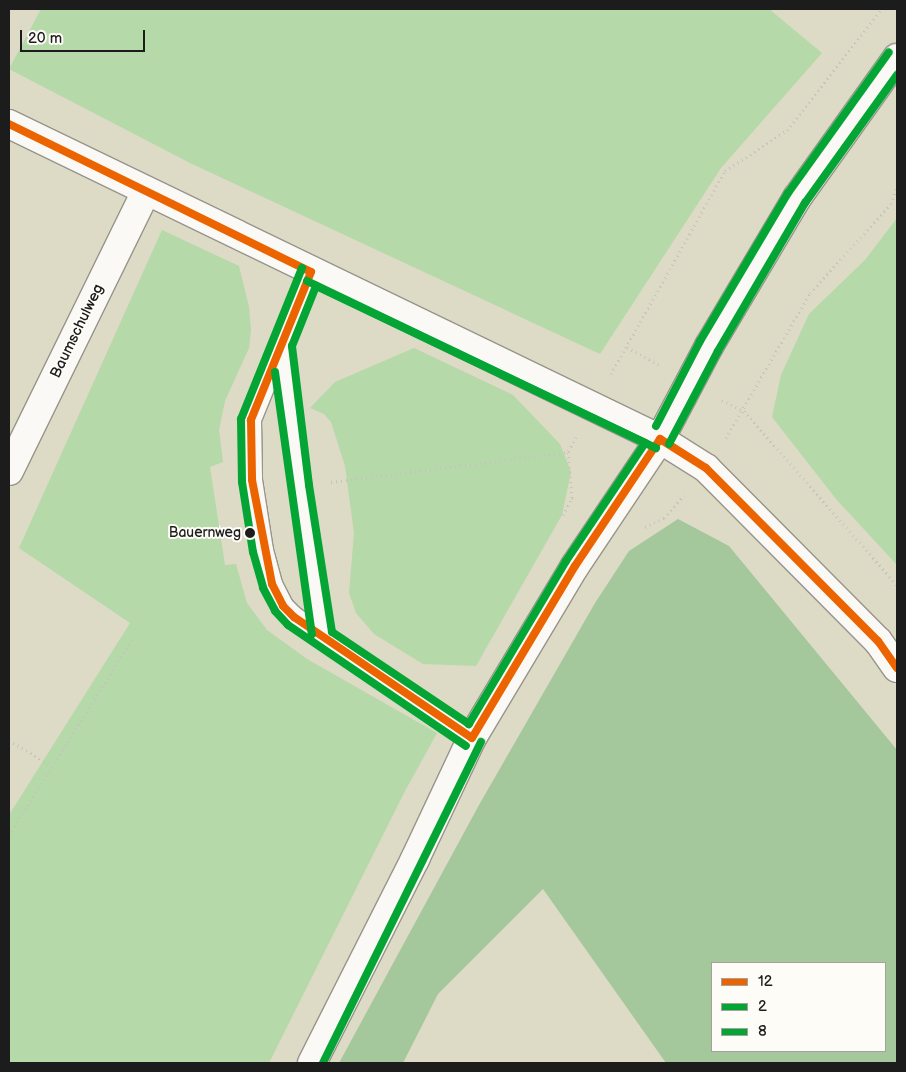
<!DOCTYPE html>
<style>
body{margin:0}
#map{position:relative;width:906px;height:1072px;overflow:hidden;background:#dddac6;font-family:"Balsamiq Sans",sans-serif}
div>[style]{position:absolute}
.green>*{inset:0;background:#b5d9a8}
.forest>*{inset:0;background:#a5c79c}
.path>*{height:3px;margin-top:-1.5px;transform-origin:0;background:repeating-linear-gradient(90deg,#c4c3be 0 1px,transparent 0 5px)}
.roads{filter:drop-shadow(1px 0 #97958a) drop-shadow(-1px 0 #97958a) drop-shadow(0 1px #97958a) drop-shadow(0 -1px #97958a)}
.lane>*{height:20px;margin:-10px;padding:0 10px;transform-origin:10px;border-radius:10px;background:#faf9f6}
.street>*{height:28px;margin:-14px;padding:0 14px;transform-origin:14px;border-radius:14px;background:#faf9f6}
.secondary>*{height:28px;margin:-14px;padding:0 14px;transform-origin:14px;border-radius:14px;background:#faf9f6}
.bus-1>*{height:8px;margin:-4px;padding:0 4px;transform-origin:4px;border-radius:4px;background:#ec6400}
.bus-2>*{height:8px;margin:-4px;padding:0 4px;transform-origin:4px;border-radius:4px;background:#04a535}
.bus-3>*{height:8px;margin:-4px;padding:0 4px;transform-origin:4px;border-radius:4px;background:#04a535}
.dots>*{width:14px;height:14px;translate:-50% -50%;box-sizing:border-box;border:2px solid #fdfcf7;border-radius:50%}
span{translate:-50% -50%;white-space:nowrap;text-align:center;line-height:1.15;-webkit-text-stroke:4px #fdfcf7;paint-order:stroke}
.bus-label{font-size:14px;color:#1c1c1c}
.right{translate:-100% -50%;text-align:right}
.street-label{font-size:15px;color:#1c1c1c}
.frame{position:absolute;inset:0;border:10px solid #1c1c1c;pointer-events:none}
.legend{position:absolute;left:711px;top:962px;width:175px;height:90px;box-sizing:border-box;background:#fdfcf7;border:1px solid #a3a29f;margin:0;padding:6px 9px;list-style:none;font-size:15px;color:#1c1c1c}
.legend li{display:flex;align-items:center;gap:10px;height:25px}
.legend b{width:25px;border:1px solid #a3a29f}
.scale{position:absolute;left:20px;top:30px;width:125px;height:22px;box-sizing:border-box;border:2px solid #1c1c1c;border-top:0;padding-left:6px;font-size:15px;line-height:18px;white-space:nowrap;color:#1c1c1c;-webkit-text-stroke:4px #fdfcf7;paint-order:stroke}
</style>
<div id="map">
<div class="green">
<div style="clip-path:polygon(41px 9px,769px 9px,822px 53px,721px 168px,600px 354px,190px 163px,9px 69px)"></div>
<div style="clip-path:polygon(897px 218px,897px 565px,836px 499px,772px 417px,781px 375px,809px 314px,865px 260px)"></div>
<div style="clip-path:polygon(162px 230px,239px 266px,249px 307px,251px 330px,249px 348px,225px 401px,219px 430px,223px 462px,210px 467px,225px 565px,236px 564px,247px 603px,267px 630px,307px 659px,437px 733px,405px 791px,269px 1063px,9px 1063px,9px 815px,130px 623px,19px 548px)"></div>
<div style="clip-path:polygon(414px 348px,513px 395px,560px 444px,571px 472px,562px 515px,476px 666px,423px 664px,374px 634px,356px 613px,349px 593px,354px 533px,345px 466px,331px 422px,324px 414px,310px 408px,335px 382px)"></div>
</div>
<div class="forest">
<div style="clip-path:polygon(evenodd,678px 519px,729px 546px,897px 750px,897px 1063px,666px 1063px,543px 889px,438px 994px,403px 1063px,339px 1063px,479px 805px,595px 603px,629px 551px,678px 519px,712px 963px,885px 963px,885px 1051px,712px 1051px,712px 963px)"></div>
</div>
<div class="path">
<div style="left:627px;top:347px;width:37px;rotate:29deg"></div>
<div style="left:611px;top:374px;width:233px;rotate:-60.7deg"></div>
<div style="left:725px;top:171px;width:74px;rotate:-33.5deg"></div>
<div style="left:787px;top:130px;width:154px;rotate:-51.9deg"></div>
<div style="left:722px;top:400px;width:25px;rotate:27deg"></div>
<div style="left:744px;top:411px;width:232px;rotate:48.7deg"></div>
<div style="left:576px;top:437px;width:17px;rotate:118deg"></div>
<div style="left:568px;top:452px;width:46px;rotate:85deg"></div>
<div style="left:572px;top:498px;width:5px;rotate:22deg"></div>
<div style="left:726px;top:438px;width:168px;rotate:-59.9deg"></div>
<div style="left:810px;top:293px;width:120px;rotate:-47.7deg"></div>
<div style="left:891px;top:204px;width:18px;rotate:-71deg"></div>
<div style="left:331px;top:482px;width:239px;rotate:-7.2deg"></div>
<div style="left:563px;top:515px;width:19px;rotate:-62deg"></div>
<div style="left:645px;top:527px;width:21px;rotate:-25deg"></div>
<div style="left:664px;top:518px;width:30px;rotate:-49deg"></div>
<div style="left:9px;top:740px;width:50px;rotate:31.2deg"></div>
<div style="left:9px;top:835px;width:233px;rotate:-57.8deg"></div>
</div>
<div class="roads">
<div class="lane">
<div style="left:311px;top:272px;width:160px;rotate:112.1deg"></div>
<div style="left:251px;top:420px;width:60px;rotate:89deg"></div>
<div style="left:252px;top:480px;width:71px;rotate:81.1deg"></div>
<div style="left:263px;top:550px;width:35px;rotate:75deg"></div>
<div style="left:272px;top:584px;width:25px;rotate:63deg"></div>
<div style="left:283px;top:606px;width:16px;rotate:45deg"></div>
<div style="left:294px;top:617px;width:215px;rotate:34.2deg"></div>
<div style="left:282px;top:347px;width:140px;rotate:83deg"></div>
<div style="left:299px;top:486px;width:154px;rotate:81deg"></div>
</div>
<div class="street">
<div style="left:9px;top:124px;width:723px;rotate:25.82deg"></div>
<div style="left:660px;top:439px;width:54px;rotate:32.2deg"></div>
<div style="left:706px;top:468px;width:244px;rotate:45.2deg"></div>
<div style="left:878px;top:641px;width:33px;rotate:55deg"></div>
<div style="left:9px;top:471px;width:312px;rotate:-63.9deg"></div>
</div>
<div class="secondary">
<div style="left:312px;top:1063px;width:229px;rotate:-63.2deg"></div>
<div style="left:415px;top:859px;width:134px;rotate:-64.8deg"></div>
<div style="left:472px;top:738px;width:200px;rotate:-59.1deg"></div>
<div style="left:575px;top:566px;width:153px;rotate:-56.2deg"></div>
<div style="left:660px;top:439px;width:105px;rotate:-62.2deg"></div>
<div style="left:709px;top:346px;width:172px;rotate:-59.3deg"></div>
<div style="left:797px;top:198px;width:172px;rotate:-54.5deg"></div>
</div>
</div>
<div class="bus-1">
<div style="left:9px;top:124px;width:336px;rotate:26.1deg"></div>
<div style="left:311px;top:272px;width:160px;rotate:112.1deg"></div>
<div style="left:251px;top:420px;width:60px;rotate:89deg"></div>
<div style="left:252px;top:480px;width:106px;rotate:79.1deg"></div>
<div style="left:272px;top:584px;width:25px;rotate:63deg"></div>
<div style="left:283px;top:606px;width:16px;rotate:45deg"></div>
<div style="left:294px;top:617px;width:215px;rotate:34.2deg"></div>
<div style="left:660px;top:439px;width:54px;rotate:32.2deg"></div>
<div style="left:706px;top:468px;width:244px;rotate:45.2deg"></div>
<div style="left:878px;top:641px;width:33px;rotate:55deg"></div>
<div style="left:472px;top:738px;width:200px;rotate:-59.1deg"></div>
<div style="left:575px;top:566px;width:153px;rotate:-56.2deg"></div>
</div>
<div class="bus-2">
<div style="left:302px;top:268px;width:163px;rotate:112deg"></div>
<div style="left:241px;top:419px;width:63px;rotate:89.1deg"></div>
<div style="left:242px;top:482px;width:71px;rotate:81.1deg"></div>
<div style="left:253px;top:552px;width:37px;rotate:74deg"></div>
<div style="left:263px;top:588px;width:26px;rotate:62deg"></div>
<div style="left:275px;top:611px;width:19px;rotate:47deg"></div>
<div style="left:288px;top:625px;width:215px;rotate:34.2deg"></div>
<div style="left:307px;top:281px;width:387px;rotate:25.6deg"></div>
<div style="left:275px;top:372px;width:265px;rotate:82deg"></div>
<div style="left:669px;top:444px;width:105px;rotate:-62.2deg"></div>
<div style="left:718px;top:351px;width:172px;rotate:-59.6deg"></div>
<div style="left:805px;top:203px;width:158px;rotate:-54.3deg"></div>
<div style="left:323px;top:1063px;width:358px;rotate:-63.8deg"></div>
</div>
<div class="bus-3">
<div style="left:316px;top:286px;width:365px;rotate:25.5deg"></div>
<div style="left:645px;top:443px;width:142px;rotate:123.8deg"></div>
<div style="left:566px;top:561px;width:190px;rotate:120.8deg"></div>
<div style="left:469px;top:724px;width:165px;rotate:-146.1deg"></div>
<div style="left:332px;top:632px;width:149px;rotate:-98.9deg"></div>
<div style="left:309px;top:485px;width:140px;rotate:-97deg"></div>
<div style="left:292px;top:346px;width:65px;rotate:-68.2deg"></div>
<div style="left:656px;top:426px;width:96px;rotate:-62.6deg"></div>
<div style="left:700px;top:341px;width:172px;rotate:-59.3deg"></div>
<div style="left:788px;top:193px;width:173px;rotate:-54.4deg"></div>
</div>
<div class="dots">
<div style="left:250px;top:533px;background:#1c1c1c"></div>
</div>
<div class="bus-label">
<span class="right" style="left:241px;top:533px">Bauernweg</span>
</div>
<div class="street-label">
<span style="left:77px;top:331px;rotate:-64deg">Baumschulweg</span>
</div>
<div class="frame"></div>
<ul class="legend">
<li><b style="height:6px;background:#ec6400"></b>12</li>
<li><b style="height:6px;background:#04a535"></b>2</li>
<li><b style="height:6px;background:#04a535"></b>8</li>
</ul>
<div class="scale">20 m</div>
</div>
